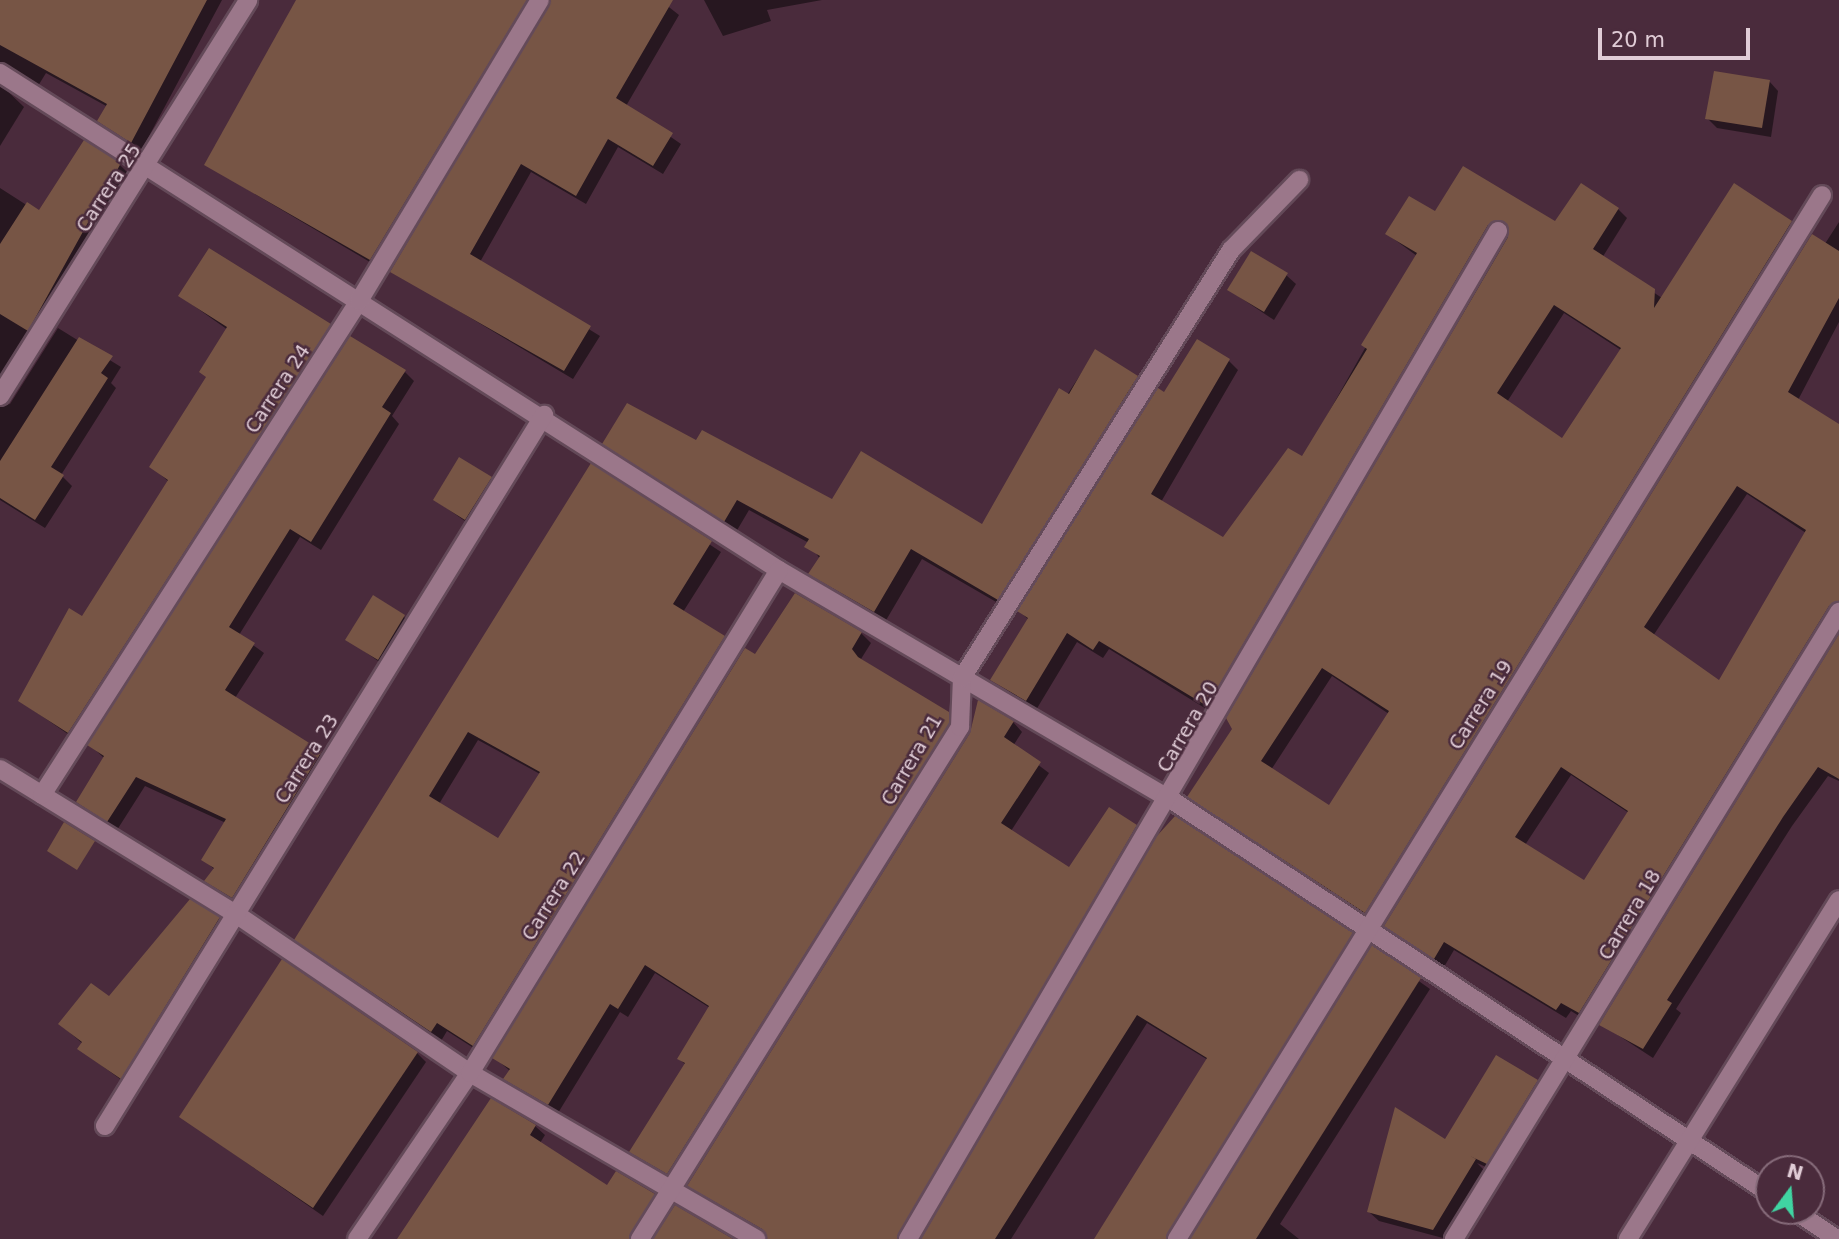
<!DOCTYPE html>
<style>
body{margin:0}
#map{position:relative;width:1839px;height:1239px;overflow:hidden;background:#4a2b3c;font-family:"DejaVu Sans",sans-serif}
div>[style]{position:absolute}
.shadow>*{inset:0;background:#0007}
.building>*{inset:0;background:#775545}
.roads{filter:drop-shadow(2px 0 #644a59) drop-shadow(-2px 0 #644a59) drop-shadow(0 2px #644a59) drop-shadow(0 -2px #644a59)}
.minor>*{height:18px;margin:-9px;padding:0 9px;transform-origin:9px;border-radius:9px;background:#9b778a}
span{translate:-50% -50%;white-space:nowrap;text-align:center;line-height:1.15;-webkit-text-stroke:5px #4a2b3c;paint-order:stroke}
.street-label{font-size:19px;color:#e0ccd6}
.north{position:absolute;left:1755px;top:1155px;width:70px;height:70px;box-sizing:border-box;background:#4a2b3c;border:2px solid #866b7a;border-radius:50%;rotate:16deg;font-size:19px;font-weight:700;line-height:28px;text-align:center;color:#e0ccd6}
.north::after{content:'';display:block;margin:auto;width:24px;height:32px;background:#40d4a2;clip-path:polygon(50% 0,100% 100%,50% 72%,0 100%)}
.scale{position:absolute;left:1598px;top:28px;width:152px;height:32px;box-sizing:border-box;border:4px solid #e0ccd6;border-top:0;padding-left:9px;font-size:21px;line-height:24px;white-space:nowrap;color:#e0ccd6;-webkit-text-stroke:5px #4a2b3c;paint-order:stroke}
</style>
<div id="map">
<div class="shadow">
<div style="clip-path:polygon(0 0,222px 0,141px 151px,99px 121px,108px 107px,46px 73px,38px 86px,12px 70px,0 80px)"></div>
<div style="clip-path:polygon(299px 0,660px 0,679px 15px,626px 106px,681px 144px,663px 174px,618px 147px,586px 204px,531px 172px,480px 262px,600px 336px,573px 379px,392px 271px,550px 0,540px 3px,380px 268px,206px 165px)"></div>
<div style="clip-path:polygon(704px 0,822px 0,767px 10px,771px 21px,723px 36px)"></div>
<div style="clip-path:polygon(1769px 81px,1778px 91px,1771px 137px,1717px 128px,1707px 118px)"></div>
<div style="clip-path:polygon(0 84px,24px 107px,0 146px)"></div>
<div style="clip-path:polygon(120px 165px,129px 174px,0 401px,0 188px,39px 213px)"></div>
<div style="clip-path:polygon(evenodd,1734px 185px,1801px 232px,1375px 922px,1190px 797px,1234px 729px,1508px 232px,1498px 234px,1216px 715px,1109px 649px,1103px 658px,1077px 642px,1036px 710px,992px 680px,1029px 620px,1019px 611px,1164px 394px,1229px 361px,1238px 370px,1161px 502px,1224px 539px,1303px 458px,1417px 256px,1387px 234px,1435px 214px,1555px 223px,1618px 209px,1627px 218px,1602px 258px,1662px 298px,1734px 185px,1564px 313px,1621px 350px,1563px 440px,1507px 402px,1564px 313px,1734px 185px,1332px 676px,1389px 714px,1329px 808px,1271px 770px,1332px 676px)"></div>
<div style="clip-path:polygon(evenodd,1839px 222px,1839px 322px,1798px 400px,1839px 427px,1839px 615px,1589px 1022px,1571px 1011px,1566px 1018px,1454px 950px,1444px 967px,1386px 926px,1839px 222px,1747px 494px,1806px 533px,1719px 682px,1653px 636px,1747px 494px,1839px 222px,1571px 775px,1629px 813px,1585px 883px,1525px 845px,1571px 775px)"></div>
<div style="clip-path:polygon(1286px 275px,1296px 284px,1274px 320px,1229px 290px)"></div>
<div style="clip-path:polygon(180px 296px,330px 325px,339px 335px,78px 741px,20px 701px,82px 618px,169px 482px,152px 467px,208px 379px,228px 330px)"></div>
<div style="clip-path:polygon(58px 328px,121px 367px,111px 383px,116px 388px,61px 475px,72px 486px,45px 528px,0 500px,0 406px,10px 404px)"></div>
<div style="clip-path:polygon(1095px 352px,1149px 389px,1010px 610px,922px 559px,885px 622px,810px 574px,820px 559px,809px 543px,749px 510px,736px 532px,605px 444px,697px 443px,833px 501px,982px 526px)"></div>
<div style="clip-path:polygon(405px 372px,414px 381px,392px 416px,399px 424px,321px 550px,300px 537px,239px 635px,264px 653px,235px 698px,330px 762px,242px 906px,206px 881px,215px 870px,203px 859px,226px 823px,145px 786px,117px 830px,78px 802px,104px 758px,90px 745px)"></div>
<div style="clip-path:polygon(evenodd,591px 466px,721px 552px,683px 612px,733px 647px,483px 1054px,447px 1031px,441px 1041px,296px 939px,591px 466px,478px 740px,540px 774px,498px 841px,439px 804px,478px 740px)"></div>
<div style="clip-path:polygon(491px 479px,500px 488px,475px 528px,435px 500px)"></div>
<div style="clip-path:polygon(404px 617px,413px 626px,388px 668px,347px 639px)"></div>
<div style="clip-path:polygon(861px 633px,871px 643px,861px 659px,958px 723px,677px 1182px,631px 1152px,686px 1065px,679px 1059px,710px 1008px,655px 973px,628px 1017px,620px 1012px,558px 1113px,515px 1088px,505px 1079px,510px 1071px,495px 1058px,755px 656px)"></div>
<div style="clip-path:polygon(1839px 637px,1839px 781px,1828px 776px,1792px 826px,1676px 1009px,1681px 1013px,1653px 1058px,1601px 1024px)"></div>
<div style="clip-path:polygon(1013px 722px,1022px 732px,1013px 746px,1049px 773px,1011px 831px,1070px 870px,1136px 826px,1145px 836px,910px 1239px,769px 1239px,689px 1185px)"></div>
<div style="clip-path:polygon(1158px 838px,1361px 944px,1179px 1239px,1096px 1239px,1208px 1060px,1147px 1023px,1011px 1239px,923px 1239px)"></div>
<div style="clip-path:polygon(219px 919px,228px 928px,131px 1087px,79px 1049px,83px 1044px,60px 1024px,110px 999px)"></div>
<div style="clip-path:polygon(1372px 948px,1430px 989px,1280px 1224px,1299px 1239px,1192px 1239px)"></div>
<div style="clip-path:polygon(417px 1053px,426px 1062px,323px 1216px,181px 1117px)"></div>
<div style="clip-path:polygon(1497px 1058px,1546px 1091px,1497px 1172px,1477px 1163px,1484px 1170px,1443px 1238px,1379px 1221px,1369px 1212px,1446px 1142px)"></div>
<div style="clip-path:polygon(535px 1126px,545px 1135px,540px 1143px,608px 1188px,654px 1195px,663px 1204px,642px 1239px,399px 1239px)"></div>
</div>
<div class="building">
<div style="clip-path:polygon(0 0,207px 0,131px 143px,97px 121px,107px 104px,0 45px)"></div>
<div style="clip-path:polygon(296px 0,527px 0,370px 260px,204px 165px)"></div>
<div style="clip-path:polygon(551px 0,673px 0,616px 98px,673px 133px,653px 166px,608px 139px,576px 196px,521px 164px,470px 254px,591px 326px,564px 371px,390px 272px)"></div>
<div style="clip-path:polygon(1714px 71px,1770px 80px,1762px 128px,1705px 119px)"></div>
<div style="clip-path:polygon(84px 140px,121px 163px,28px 331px,0 314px,0 244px,27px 202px,39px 210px)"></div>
<div style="clip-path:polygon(evenodd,1463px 166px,1555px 221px,1581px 183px,1619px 208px,1593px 249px,1655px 289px,1654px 308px,1734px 183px,1792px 221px,1365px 913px,1187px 797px,1232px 729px,1226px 718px,1508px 237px,1504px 222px,1488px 225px,1207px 706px,1099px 641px,1093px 650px,1067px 633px,1026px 701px,990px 680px,1028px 618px,1017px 611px,1158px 388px,1164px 392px,1197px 339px,1230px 359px,1151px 494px,1223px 537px,1288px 448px,1302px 456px,1367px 349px,1361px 345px,1417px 253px,1385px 234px,1409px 196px,1435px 211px,1463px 166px,1554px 305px,1621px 348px,1562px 438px,1497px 393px,1554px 305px,1463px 166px,1322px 668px,1389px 711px,1329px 805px,1261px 761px,1322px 668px)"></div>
<div style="clip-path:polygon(evenodd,1812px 234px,1839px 251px,1839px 298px,1788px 392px,1839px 424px,1839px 601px,1829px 606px,1579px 1013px,1561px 1003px,1556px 1010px,1444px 942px,1434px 959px,1384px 926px,1812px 234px,1737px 486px,1806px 530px,1719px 680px,1644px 627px,1737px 486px,1812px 234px,1561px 767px,1628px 811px,1584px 880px,1515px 837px,1561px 767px)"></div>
<div style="clip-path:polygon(209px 248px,331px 324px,68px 733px,18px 701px,69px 608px,82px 616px,168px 480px,149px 467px,206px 377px,199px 372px,227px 327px,178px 296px)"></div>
<div style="clip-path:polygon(1251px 251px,1288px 273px,1264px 312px,1227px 290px)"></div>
<div style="clip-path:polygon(350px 336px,406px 370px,382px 407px,391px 413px,311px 542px,290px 529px,229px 627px,255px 643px,225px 690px,322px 751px,232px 898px,204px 881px,214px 868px,201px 860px,226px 819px,136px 777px,107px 822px,76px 802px,104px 756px,87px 745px)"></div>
<div style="clip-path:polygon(79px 337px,113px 356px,101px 373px,108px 378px,51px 467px,64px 475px,35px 520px,0 498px,0 461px)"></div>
<div style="clip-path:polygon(1095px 349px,1138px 376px,998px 600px,911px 549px,874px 612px,808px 574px,820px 556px,804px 547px,809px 539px,737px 500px,724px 522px,602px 444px,627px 403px,696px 440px,702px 430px,832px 499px,861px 451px,982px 524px,1059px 388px,1069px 394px)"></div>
<div style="clip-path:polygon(459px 457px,492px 477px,465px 520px,433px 500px)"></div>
<div style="clip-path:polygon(evenodd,591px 463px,712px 541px,673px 604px,725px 636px,473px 1046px,437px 1023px,431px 1032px,294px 940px,591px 463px,468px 732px,540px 772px,498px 838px,429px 796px,468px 732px)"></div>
<div style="clip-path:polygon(795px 593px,862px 632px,852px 649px,858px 657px,949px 712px,949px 724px,667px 1174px,629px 1152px,685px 1063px,677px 1059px,709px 1006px,645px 965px,618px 1009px,610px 1004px,548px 1105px,503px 1079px,510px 1069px,492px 1058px,745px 648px,755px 654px)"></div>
<div style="clip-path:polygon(373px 595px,405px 615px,378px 660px,345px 640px)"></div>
<div style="clip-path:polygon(1839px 634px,1839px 779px,1818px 767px,1783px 817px,1667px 1000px,1672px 1003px,1643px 1049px,1599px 1025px)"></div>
<div style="clip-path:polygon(978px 700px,1014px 721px,1004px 737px,1041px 762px,1001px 823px,1069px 867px,1109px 807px,1137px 825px,897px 1239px,767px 1239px,762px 1229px,687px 1186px,970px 733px)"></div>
<div style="clip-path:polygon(1175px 816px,1353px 933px,1166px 1239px,1094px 1239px,1207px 1058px,1137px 1015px,995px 1239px,921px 1239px,1156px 837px)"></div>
<div style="clip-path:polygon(64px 822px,95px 841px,77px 870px,47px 851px)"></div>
<div style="clip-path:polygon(190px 899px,220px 917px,121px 1079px,77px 1049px,82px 1042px,58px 1024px,91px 983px,109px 996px)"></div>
<div style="clip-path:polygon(1372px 945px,1421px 978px,1256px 1239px,1190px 1239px)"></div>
<div style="clip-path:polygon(282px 959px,418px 1052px,313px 1208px,179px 1117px)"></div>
<div style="clip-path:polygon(1496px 1055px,1538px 1080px,1487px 1164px,1470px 1156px,1476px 1159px,1433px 1230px,1367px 1212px,1395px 1107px,1445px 1139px)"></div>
<div style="clip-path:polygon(491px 1098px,536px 1125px,530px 1135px,607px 1185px,616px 1171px,655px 1194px,629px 1239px,397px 1239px)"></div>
<div style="clip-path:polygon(675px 1205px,733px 1239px,653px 1239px)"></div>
</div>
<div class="roads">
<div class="minor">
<div style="left:0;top:73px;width:924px;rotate:32.54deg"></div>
<div style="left:779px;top:570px;width:453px;rotate:30.4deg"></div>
<div style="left:1170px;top:799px;width:717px;rotate:33.34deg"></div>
<div style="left:0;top:396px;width:467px;rotate:-57.9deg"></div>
<div style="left:0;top:769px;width:277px;rotate:31.6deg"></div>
<div style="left:236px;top:914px;width:283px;rotate:34.2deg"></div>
<div style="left:470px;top:1073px;width:331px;rotate:30.1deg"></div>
<div style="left:42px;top:795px;width:587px;rotate:-57.31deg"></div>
<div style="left:359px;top:301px;width:351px;rotate:-59deg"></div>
<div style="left:105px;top:1126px;width:836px;rotate:-58.31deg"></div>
<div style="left:1795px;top:1211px;width:50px;rotate:33.7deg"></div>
<div style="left:357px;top:1239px;width:201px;rotate:-55.8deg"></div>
<div style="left:470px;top:1073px;width:590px;rotate:-58.44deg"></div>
<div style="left:640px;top:1239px;width:604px;rotate:-57.99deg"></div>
<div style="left:960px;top:727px;width:49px;rotate:-87.7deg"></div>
<div style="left:962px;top:678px;width:506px;rotate:-57.85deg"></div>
<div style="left:1231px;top:250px;width:98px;rotate:-45.8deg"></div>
<div style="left:908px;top:1239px;width:1168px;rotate:-59.66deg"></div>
<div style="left:1177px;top:1239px;width:1227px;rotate:-58.29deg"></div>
<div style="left:1454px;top:1239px;width:736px;rotate:-58.45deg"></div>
<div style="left:1628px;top:1239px;width:399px;rotate:-58.1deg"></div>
</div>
</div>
<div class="street-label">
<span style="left:109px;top:188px;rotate:-57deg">Carrera 25</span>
<span style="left:278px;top:389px;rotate:-57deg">Carrera 24</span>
<span style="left:1481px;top:705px;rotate:-58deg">Carrera 19</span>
<span style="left:1188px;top:727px;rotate:-60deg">Carrera 20</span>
<span style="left:307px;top:759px;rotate:-58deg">Carrera 23</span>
<span style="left:912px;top:760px;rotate:-60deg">Carrera 21</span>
<span style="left:554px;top:896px;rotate:-58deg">Carrera 22</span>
<span style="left:1630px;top:915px;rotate:-59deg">Carrera 18</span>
</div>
<div class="north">N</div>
<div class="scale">20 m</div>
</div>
